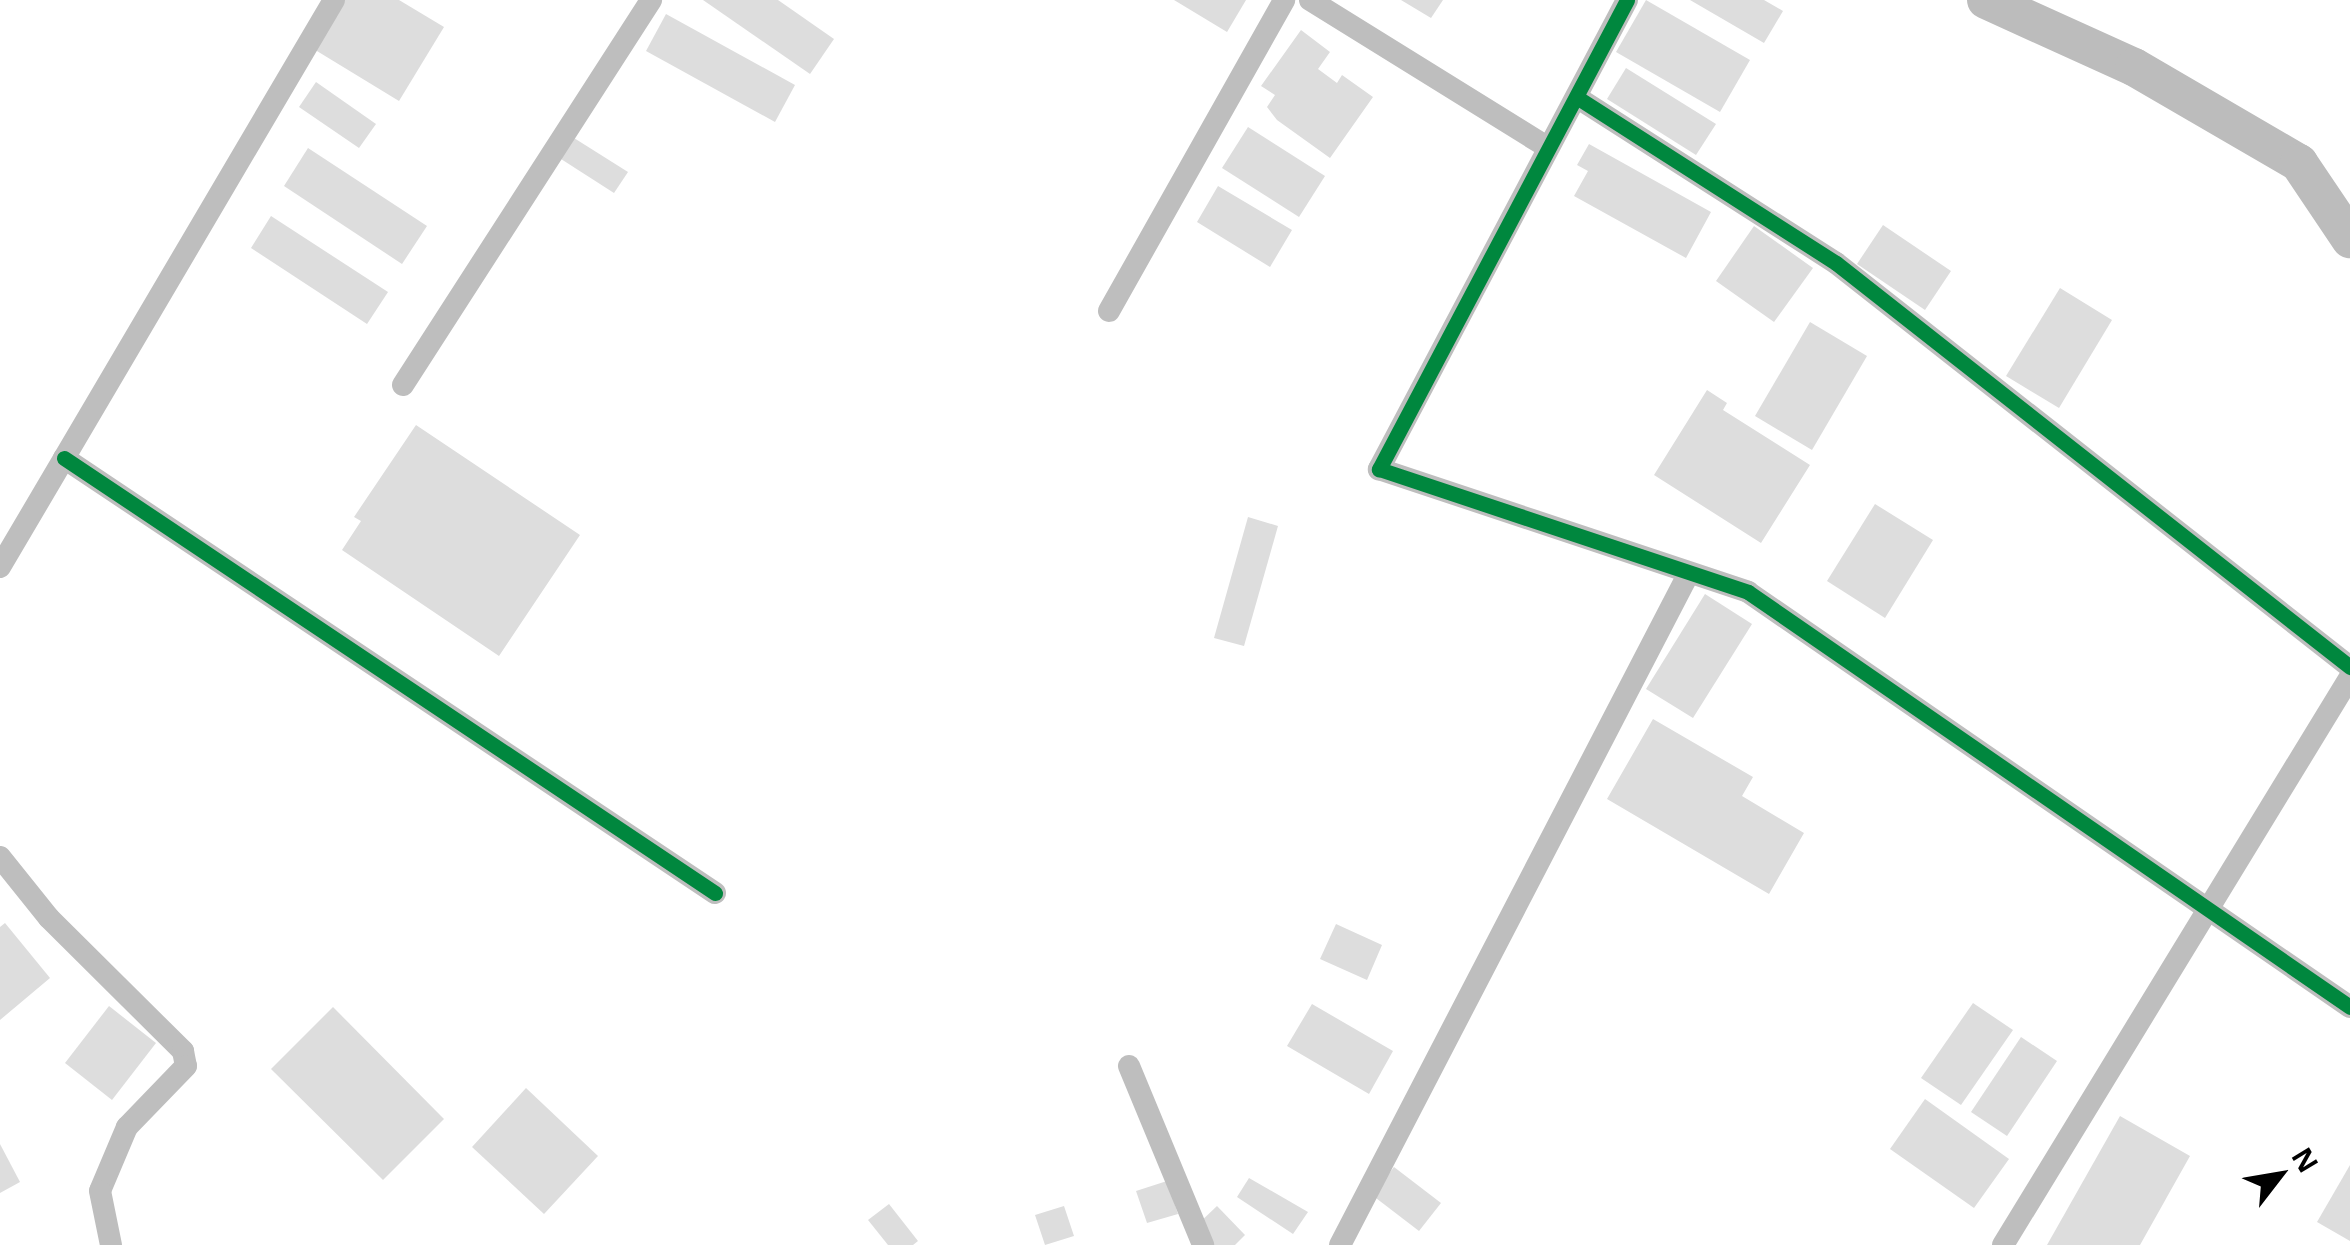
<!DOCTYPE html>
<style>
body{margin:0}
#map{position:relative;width:2350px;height:1245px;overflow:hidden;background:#fff;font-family:"Noto Sans",sans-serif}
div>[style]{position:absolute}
.river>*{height:38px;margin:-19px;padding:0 19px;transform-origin:19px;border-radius:19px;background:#bcbcbc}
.building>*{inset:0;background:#ddd}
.minor>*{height:22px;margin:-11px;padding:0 11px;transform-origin:11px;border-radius:11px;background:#bebebe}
.cycleway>*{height:15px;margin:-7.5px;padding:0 7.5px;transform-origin:7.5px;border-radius:7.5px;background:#00873e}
span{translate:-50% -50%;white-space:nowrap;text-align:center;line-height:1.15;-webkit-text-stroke:10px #fff;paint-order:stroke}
.north{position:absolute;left:2230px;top:1125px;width:100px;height:100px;-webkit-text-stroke:8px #fff;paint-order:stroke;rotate:59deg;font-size:28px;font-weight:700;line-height:40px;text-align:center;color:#000}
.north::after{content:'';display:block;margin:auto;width:35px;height:45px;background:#000;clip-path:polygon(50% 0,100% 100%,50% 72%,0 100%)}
</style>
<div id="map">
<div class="river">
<div style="left:1986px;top:0;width:162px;rotate:24.4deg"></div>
<div style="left:2134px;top:67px;width:191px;rotate:30.2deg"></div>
<div style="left:2299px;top:163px;width:92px;rotate:56.1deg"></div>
</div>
<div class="building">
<div style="clip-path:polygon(341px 0,399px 0,444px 27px,399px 101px,312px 48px)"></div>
<div style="clip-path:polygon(703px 0,778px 0,834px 39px,810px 74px)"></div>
<div style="clip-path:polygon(1174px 0,1246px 0,1227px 32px)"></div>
<div style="clip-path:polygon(1401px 0,1443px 0,1431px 18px)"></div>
<div style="clip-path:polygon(1646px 0,1750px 60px,1720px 112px,1616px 52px)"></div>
<div style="clip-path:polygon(1690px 0,1764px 0,1783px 11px,1764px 43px)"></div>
<div style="clip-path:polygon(666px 14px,795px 85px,775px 122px,646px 51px)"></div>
<div style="clip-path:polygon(1301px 30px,1330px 52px,1318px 69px,1337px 83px,1342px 75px,1373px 97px,1330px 158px,1277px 120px,1267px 107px,1275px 95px,1261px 86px)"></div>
<div style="clip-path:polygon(1626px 68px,1716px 124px,1696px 155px,1607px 99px)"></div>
<div style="clip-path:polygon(316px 82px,376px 124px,359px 148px,299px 107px)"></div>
<div style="clip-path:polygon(1248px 127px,1325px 176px,1299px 217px,1222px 168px)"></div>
<div style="clip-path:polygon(574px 138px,628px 172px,614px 193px,561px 159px)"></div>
<div style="clip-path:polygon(1589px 144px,1711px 212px,1686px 258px,1574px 196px,1588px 171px,1577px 165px)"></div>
<div style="clip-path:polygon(308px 148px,427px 226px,402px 264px,284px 186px)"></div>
<div style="clip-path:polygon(1218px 186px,1292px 230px,1270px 267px,1197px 222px)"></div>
<div style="clip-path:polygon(271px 216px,388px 292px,367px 324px,251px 248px)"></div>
<div style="clip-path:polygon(1883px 225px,1951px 271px,1925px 310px,1857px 264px)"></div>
<div style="clip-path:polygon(1754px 226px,1813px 268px,1774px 322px,1716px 281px)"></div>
<div style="clip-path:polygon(2060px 288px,2112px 320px,2059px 408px,2006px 376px)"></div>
<div style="clip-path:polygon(1810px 322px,1867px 356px,1812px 450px,1755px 416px)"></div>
<div style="clip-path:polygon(1707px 390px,1727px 403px,1723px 410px,1810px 465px,1761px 543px,1654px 475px)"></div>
<div style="clip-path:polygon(416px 425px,580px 535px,499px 656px,342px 550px,361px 521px,354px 517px)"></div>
<div style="clip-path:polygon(1875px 504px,1933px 540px,1885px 618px,1827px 581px)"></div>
<div style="clip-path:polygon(1248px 517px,1278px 526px,1244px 646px,1214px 638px)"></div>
<div style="clip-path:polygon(1705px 594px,1752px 624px,1693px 718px,1646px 689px)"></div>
<div style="clip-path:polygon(1653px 719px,1753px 777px,1742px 796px,1804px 833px,1769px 894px,1607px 799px)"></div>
<div style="clip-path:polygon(5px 923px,50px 978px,0 1020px,0 927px)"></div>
<div style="clip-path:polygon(1336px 924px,1382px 945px,1367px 980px,1320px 959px)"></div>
<div style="clip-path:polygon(1973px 1003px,2013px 1030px,1961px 1105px,1921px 1078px)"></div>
<div style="clip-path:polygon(1312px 1004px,1393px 1051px,1369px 1094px,1287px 1046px)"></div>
<div style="clip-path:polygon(109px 1006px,156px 1043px,112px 1100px,65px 1063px)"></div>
<div style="clip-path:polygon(333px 1007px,444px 1119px,383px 1180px,271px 1069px)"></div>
<div style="clip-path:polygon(2021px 1037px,2057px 1061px,2007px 1136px,1971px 1112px)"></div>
<div style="clip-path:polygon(526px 1088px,598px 1156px,544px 1214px,472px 1147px)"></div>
<div style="clip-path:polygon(1925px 1099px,2009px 1159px,1974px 1208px,1890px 1149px)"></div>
<div style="clip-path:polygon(2120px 1116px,2190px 1156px,2140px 1245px,2047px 1245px)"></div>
<div style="clip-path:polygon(0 1144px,20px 1182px,0 1193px)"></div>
<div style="clip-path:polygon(2350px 1165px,2350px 1241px,2317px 1222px)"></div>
<div style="clip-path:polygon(1394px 1167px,1441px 1203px,1419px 1231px,1372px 1195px)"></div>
<div style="clip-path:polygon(1249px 1178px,1308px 1212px,1293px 1234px,1237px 1197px)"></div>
<div style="clip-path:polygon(1167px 1181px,1178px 1214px,1147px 1223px,1136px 1191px)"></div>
<div style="clip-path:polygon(889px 1204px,918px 1241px,913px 1245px,888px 1245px,868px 1220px)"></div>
<div style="clip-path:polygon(1064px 1206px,1074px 1236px,1045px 1245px,1035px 1215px)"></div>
<div style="clip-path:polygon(1217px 1206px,1245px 1235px,1235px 1245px,1214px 1245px,1196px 1226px)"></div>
</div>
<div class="minor">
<div style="left:1310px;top:0;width:279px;rotate:31.8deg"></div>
<div style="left:1627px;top:0;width:531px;rotate:117.87deg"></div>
<div style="left:1379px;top:469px;width:389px;rotate:18.4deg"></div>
<div style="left:1748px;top:592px;width:731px;rotate:34.58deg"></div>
<div style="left:1578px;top:98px;width:306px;rotate:32.6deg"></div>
<div style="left:1836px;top:263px;width:654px;rotate:38.17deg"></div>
<div style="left:1109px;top:311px;width:357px;rotate:-60.6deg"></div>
<div style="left:403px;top:385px;width:458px;rotate:-57.2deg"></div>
<div style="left:64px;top:458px;width:783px;rotate:33.75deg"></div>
<div style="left:0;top:567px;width:658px;rotate:-59.5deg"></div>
<div style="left:0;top:857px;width:78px;rotate:51.2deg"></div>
<div style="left:49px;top:918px;width:189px;rotate:44.8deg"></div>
<div style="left:183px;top:1051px;width:15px;rotate:79deg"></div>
<div style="left:186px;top:1066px;width:85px;rotate:134deg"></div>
<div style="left:127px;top:1127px;width:69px;rotate:112.9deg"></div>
<div style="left:100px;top:1191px;width:55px;rotate:78.5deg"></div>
<div style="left:1129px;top:1066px;width:194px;rotate:67.5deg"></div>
<div style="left:1340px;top:1245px;width:757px;rotate:-62.56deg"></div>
<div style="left:2003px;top:1245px;width:666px;rotate:-58.58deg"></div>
</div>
<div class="cycleway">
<div style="left:1627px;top:0;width:531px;rotate:117.87deg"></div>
<div style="left:1379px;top:469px;width:389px;rotate:18.4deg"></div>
<div style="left:1748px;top:592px;width:731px;rotate:34.58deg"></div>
<div style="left:1578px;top:98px;width:306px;rotate:32.6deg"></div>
<div style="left:1836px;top:263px;width:654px;rotate:38.17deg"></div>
<div style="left:64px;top:458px;width:783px;rotate:33.75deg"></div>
</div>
<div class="north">N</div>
</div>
